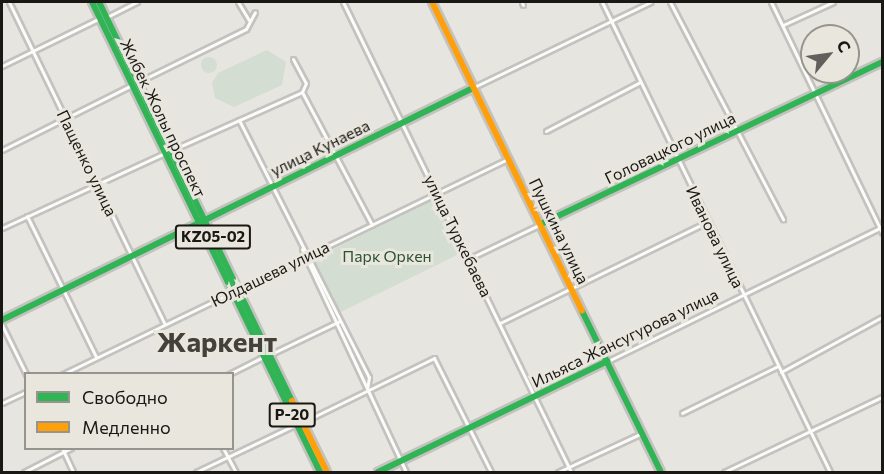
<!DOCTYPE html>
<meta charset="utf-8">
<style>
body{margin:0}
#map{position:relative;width:884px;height:474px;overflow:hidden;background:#e6e5e0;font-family:Commissioner,sans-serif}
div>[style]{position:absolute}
.green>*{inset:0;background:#d3ddd2}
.round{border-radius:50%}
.roads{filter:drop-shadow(2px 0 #c3c2be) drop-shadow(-2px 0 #c3c2be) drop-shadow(0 2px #c3c2be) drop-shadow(0 -2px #c3c2be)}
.street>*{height:3px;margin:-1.5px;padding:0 1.5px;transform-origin:1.5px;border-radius:1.5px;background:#fbfbfa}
.fast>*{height:6px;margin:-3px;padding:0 3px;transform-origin:3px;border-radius:3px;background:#30b455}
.slow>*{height:6px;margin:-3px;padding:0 3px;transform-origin:3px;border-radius:3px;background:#ff9f0a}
span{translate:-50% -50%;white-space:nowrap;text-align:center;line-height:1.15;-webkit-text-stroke:6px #e9e6dd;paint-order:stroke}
.shield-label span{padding:2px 4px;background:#e9e6dd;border:2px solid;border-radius:4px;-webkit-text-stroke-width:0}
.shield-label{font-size:15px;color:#1a1815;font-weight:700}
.street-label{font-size:16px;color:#1a1815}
.park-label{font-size:16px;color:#2b5435}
.town-label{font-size:28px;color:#44413a;font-weight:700}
.frame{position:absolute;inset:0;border:3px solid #1a1815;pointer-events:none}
.legend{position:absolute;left:24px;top:372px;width:210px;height:78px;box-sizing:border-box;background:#e9e6dd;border:2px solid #96948d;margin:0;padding:8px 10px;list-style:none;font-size:18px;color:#1a1815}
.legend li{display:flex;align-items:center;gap:12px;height:30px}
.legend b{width:30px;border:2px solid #96948d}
.north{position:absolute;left:800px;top:24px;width:60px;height:60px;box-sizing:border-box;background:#e9e6dd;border:2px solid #96948d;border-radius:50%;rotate:61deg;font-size:16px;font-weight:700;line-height:24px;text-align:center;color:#1a1815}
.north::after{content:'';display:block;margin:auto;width:21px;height:27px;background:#61605c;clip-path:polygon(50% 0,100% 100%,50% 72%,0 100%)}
</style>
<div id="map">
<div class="green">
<div style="clip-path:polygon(267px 50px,286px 62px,282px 85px,234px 107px,215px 98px,212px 83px,218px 73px)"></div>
<div class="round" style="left:201px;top:57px;width:16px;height:16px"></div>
<div style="clip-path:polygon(436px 198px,463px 252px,339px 313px,312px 260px)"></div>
</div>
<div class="roads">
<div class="street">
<div style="left:9px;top:2px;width:358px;rotate:64.2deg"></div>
<div style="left:238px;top:2px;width:21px;rotate:59deg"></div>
<div style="left:343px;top:2px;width:522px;rotate:64.12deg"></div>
<div style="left:522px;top:2px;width:3px;rotate:72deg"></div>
<div style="left:602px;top:2px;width:522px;rotate:64.12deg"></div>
<div style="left:670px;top:2px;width:245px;rotate:62.5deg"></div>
<div style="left:771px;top:2px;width:256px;rotate:64.3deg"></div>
<div style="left:107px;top:17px;width:34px;rotate:-27deg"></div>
<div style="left:783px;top:25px;width:55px;rotate:-24.7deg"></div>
<div style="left:293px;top:59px;width:27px;rotate:62deg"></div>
<div style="left:306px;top:83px;width:10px;rotate:114deg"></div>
<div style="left:2px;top:66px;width:109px;rotate:-26.1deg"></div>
<div style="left:138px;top:82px;width:120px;rotate:-26.1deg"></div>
<div style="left:246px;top:29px;width:19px;rotate:-62deg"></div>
<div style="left:474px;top:87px;width:196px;rotate:-25.7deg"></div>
<div style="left:302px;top:92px;width:150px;rotate:62.2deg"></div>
<div style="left:239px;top:120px;width:288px;rotate:63.2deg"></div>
<div style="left:369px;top:377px;width:12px;rotate:99deg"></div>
<div style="left:546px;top:131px;width:106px;rotate:-27.5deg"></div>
<div style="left:2px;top:150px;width:145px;rotate:-26.6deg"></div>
<div style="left:172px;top:150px;width:142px;rotate:-24deg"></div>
<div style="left:27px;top:216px;width:157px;rotate:63.9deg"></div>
<div style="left:2px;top:228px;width:179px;rotate:-24.7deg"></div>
<div style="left:302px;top:249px;width:246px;rotate:65deg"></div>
<div style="left:470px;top:258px;width:79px;rotate:-25.6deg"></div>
<div style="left:500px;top:323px;width:230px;rotate:-26deg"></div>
<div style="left:2px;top:325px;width:55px;rotate:63.9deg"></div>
<div style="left:271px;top:354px;width:76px;rotate:-25.6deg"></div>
<div style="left:608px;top:361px;width:305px;rotate:-26.1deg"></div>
<div style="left:781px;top:372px;width:115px;rotate:-28.6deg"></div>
<div style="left:63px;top:374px;width:494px;rotate:-25.8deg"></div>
<div style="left:229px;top:374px;width:40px;rotate:-26.6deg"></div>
<div style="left:2px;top:403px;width:26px;rotate:-25deg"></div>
<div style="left:682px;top:413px;width:107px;rotate:-26.1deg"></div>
<div style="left:303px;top:422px;width:146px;rotate:-26deg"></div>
<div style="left:434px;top:358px;width:127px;rotate:63.4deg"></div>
<div style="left:62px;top:448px;width:26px;rotate:65deg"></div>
<div style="left:223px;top:448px;width:27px;rotate:62deg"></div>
<div style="left:24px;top:472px;width:53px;rotate:-27.1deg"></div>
<div style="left:196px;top:472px;width:112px;rotate:-25.4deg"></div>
<div style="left:558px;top:472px;width:93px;rotate:-24.9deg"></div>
<div style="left:724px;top:472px;width:175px;rotate:-25.4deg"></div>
</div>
<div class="fast">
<div style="left:92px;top:2px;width:522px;rotate:64.12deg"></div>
<div style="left:99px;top:2px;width:443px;rotate:64.2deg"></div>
<div style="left:541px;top:224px;width:378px;rotate:-25.4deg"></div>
<div style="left:582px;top:311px;width:179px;rotate:63.9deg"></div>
<div style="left:2px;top:320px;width:525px;rotate:-26.22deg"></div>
<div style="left:378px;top:472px;width:255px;rotate:-25.8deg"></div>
</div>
<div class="slow">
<div style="left:432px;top:2px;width:343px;rotate:64.1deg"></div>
<div style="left:292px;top:401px;width:79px;rotate:63.8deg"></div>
</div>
</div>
<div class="shield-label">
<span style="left:213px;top:237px">KZ05-02</span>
<span style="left:292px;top:415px">Р-20</span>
</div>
<div class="street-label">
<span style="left:163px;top:118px;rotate:64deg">Жибек Жолы проспект</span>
<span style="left:320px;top:148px;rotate:-26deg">улица Кунаева</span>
<span style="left:670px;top:148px;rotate:-26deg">Головацкого улица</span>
<span style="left:87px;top:163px;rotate:64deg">Пащенко улица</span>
<span style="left:559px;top:231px;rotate:64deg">Пушкина улица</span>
<span style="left:458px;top:236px;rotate:64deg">улица Туркебаева</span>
<span style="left:715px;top:237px;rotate:64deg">Иванова улица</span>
<span style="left:270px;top:274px;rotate:-26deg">Юлдашева улица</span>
<span style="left:625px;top:338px;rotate:-26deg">Ильяса Жансугурова улица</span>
</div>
<div class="park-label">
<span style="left:387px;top:256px">Парк Оркен</span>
</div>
<div class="town-label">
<span style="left:217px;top:341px">Жаркент</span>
</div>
<div class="frame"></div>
<ul class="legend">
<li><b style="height:8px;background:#30b455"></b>Свободно</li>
<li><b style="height:8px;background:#ff9f0a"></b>Медленно</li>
</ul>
<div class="north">С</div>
</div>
